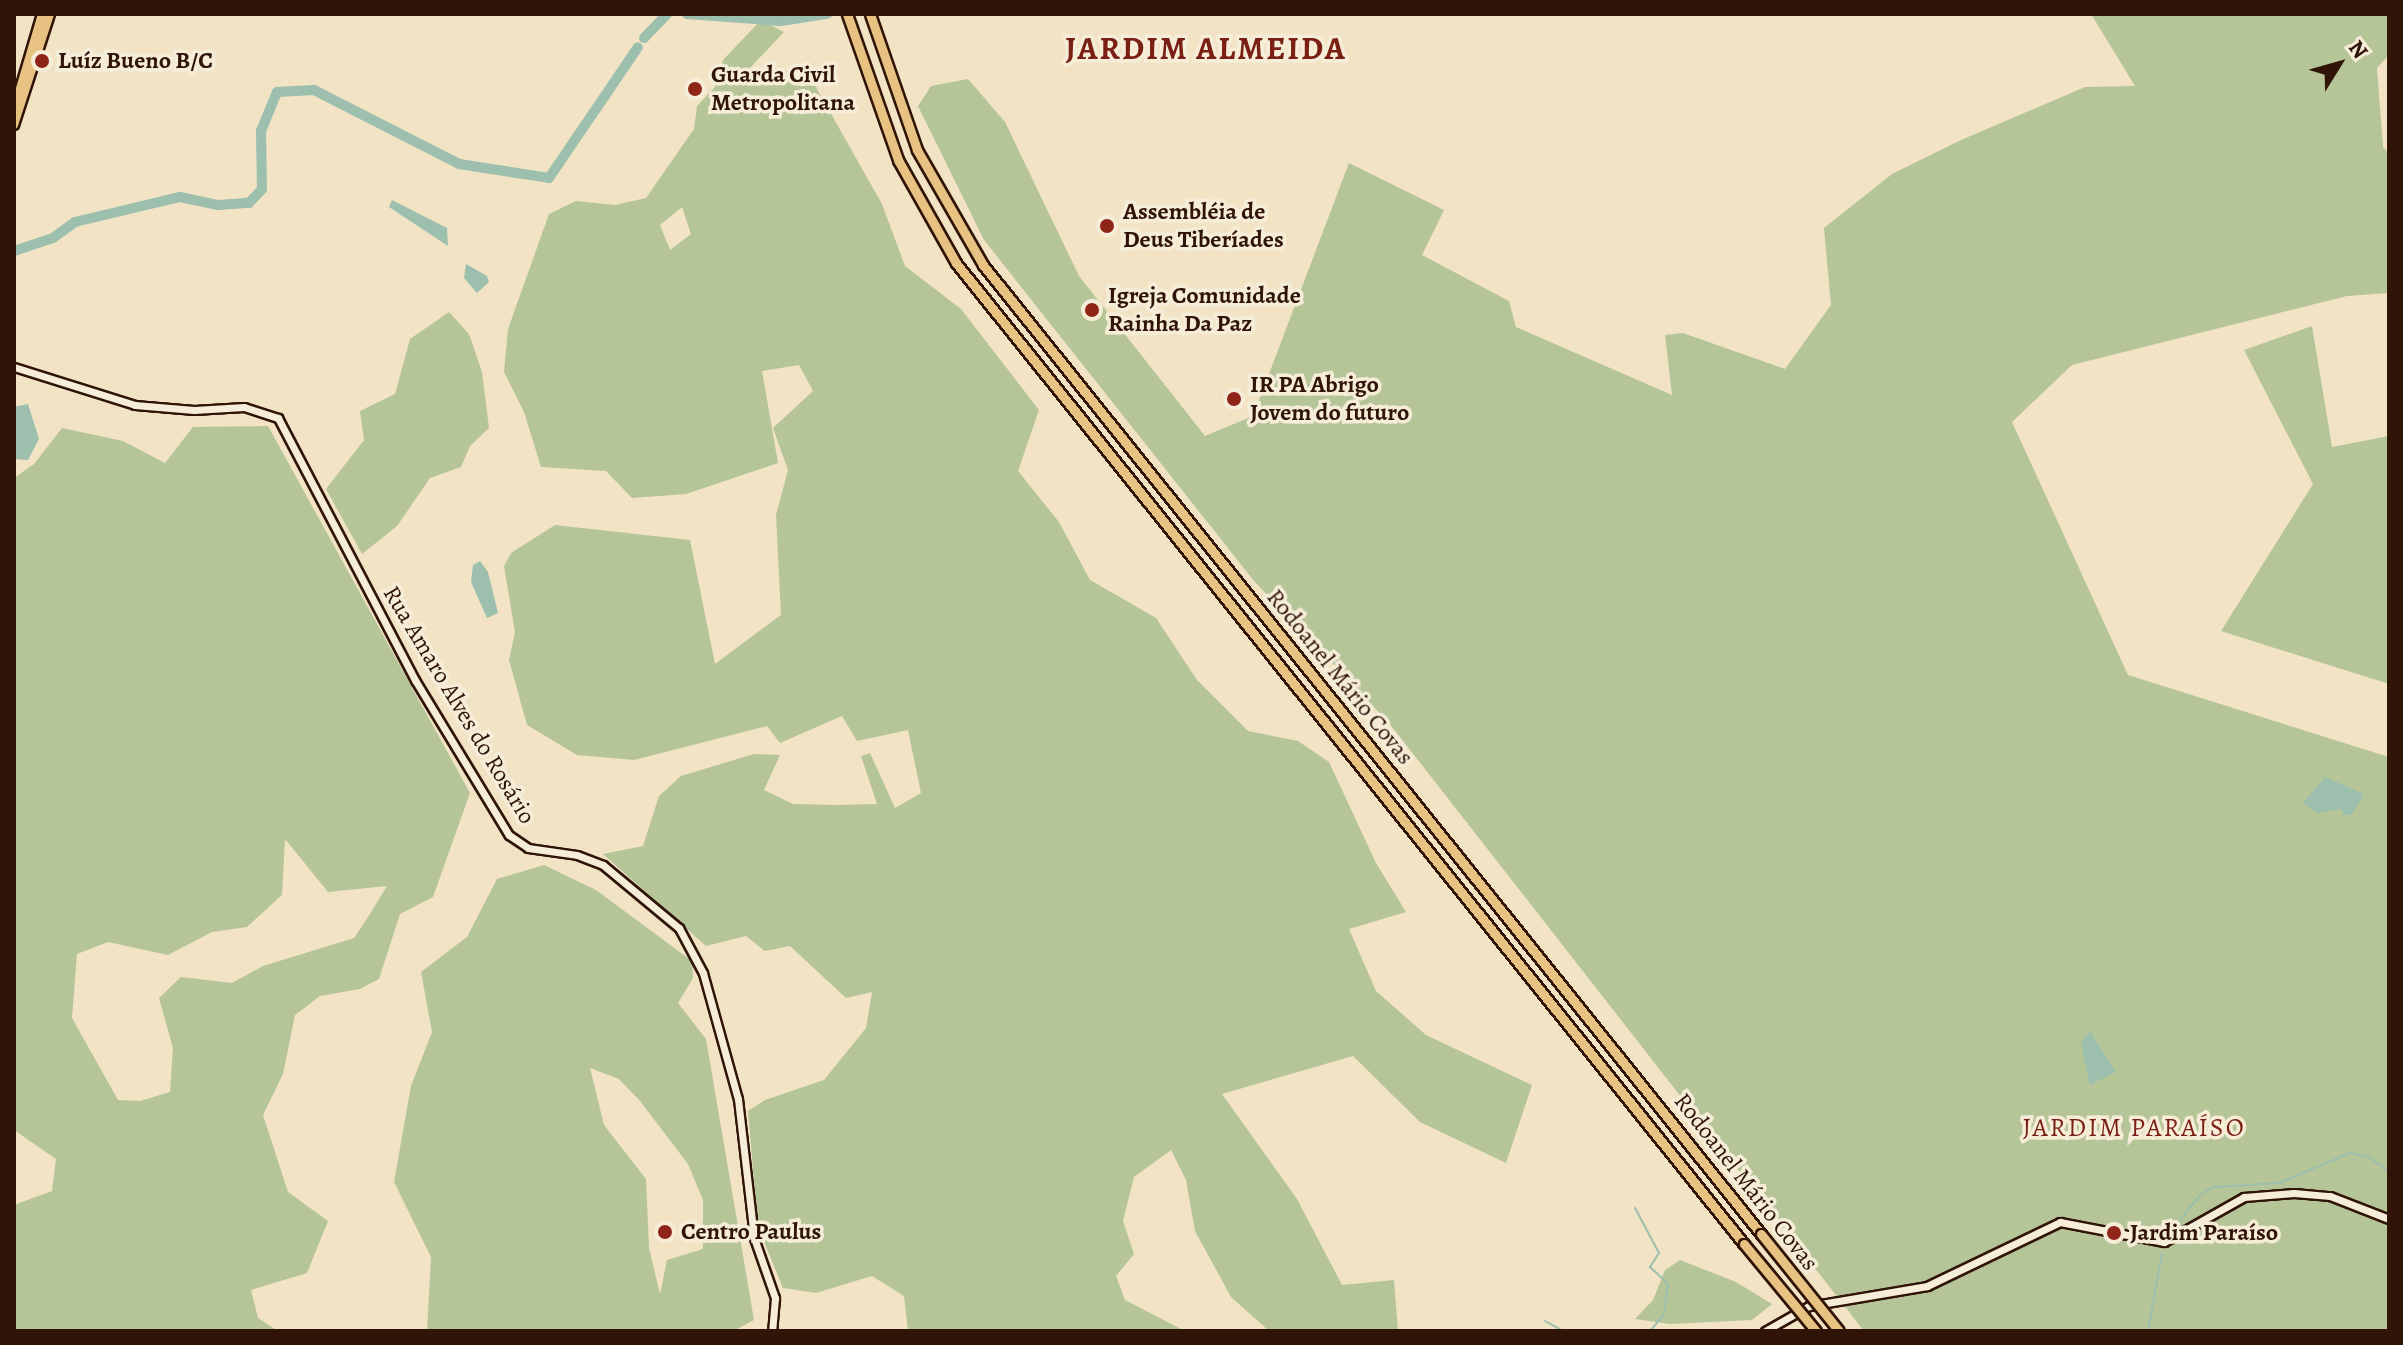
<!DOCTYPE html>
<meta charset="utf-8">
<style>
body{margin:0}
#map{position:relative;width:2403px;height:1345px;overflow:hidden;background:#f1e3c4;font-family:Alegreya,serif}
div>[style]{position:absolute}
.green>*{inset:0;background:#b6c597}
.water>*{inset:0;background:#9cbfae}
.stream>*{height:2px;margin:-1px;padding:0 1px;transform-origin:1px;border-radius:1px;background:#9cbfae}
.river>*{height:10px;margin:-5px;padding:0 5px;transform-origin:5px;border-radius:5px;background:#9cbfae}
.roads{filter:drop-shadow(2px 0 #301407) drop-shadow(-2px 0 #301407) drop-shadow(0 2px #301407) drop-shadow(0 -2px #301407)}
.secondary>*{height:7px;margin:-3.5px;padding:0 3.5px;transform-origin:3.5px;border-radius:3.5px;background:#f6edd9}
.primary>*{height:8px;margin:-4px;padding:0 4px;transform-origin:4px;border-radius:4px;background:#e8c282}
.highway>*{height:9px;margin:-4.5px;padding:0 4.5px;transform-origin:4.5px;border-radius:4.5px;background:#e8c282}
.bridges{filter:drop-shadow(2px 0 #301407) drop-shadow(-2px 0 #301407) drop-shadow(0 2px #301407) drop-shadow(0 -2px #301407)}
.highway-bridge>*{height:9px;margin:-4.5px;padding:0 4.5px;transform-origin:4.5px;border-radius:4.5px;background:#e8c282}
.dots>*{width:22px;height:22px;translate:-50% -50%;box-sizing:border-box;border:4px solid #f6edd9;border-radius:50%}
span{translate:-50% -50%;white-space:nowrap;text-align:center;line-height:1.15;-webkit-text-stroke:7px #f6edd9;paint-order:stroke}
.poi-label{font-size:24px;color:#301407;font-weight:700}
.left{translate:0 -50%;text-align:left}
.street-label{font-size:24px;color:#301407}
.neighbourhood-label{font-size:26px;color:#7a1f14;letter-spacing:2px}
.district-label{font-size:32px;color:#7a1f14;font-weight:700;letter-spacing:2px}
.frame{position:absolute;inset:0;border:16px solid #301407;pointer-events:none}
.north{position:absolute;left:2299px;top:24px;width:80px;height:80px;-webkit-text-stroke:6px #f6edd9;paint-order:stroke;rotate:53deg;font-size:22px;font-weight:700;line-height:32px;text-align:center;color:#301407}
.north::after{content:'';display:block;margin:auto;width:28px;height:36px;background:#301407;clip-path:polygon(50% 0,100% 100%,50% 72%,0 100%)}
</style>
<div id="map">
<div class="green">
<div style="clip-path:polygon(2091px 14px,2389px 14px,2389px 55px,2377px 68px,2383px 147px,2389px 154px,2389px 293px,2347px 296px,2072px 365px,2012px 422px,2128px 675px,2389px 757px,2389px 1331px,1864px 1331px,1389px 723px,1254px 581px,984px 240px,918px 106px,931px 86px,968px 79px,1005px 122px,1079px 276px,1205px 436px,1253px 416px,1349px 163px,1444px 210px,1422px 255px,1509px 301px,1516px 327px,1672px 395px,1665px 335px,1683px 333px,1785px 369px,1831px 305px,1824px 228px,1892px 174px,1961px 140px,2085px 87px,2135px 86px)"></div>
<div style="clip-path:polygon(evenodd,761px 20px,784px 32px,748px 70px,764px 77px,804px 66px,882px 204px,905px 266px,961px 309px,1039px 410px,1018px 471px,1059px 522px,1090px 580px,1156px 618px,1197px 680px,1248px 731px,1298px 741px,1329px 762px,1376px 863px,1406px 912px,1349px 929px,1376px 991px,1426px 1035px,1532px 1085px,1506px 1163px,1420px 1122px,1353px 1056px,1222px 1094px,1297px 1199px,1342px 1285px,1394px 1280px,1398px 1331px,1269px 1331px,1231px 1297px,1195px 1231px,1186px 1180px,1171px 1150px,1134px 1177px,1123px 1221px,1134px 1254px,1116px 1276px,1125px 1300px,1185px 1331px,908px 1331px,904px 1296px,872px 1276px,816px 1293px,783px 1288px,758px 1227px,748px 1111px,765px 1100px,824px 1080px,866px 1028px,872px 992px,846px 998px,790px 946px,765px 951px,746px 936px,706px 946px,603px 854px,643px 846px,659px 796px,681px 776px,754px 754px,780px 755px,764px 790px,793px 804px,837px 805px,877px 804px,861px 756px,870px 753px,895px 808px,921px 793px,908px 730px,857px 741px,842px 716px,780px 743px,767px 726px,634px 760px,577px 755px,527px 725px,509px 660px,515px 632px,504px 566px,511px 553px,555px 525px,690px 540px,715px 664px,781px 615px,776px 515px,788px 470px,773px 428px,813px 391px,799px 365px,762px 371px,778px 463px,686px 494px,632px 498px,606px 471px,541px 467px,524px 412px,504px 372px,508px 329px,549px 214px,576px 201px,615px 205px,646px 198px,694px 129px,697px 106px,715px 87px,723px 60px,761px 20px,682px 207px,691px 234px,670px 250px,660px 225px,682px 207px)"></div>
<div style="clip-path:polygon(449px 312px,469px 334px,482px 372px,489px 428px,470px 446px,461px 467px,430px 478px,397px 526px,362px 554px,326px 489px,364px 440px,360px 411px,395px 394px,410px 339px)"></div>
<div style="clip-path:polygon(2312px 326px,2332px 447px,2389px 436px,2389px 684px,2221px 631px,2313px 484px,2244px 350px)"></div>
<div style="clip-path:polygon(evenodd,268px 426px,470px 793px,433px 897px,400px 914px,379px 979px,360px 989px,320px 996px,295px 1015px,283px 1074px,263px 1115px,288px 1192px,328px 1221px,307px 1273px,251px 1290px,258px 1318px,278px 1331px,16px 1331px,14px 1205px,52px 1191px,56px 1159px,14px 1130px,14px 478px,34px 464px,62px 428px,123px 441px,165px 463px,193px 427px,268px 426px,285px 839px,328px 892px,387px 886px,370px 914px,354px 938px,263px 966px,232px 983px,181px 977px,159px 998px,173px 1048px,170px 1092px,140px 1101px,118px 1100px,72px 1018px,77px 954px,108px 942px,168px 955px,212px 932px,247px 927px,282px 895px,285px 839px)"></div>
<div style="clip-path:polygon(evenodd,544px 865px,596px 890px,692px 961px,693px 978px,678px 1003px,706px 1039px,754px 1320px,733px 1331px,427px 1331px,431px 1257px,394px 1182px,411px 1086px,432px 1032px,421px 972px,467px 937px,497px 879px,544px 865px,590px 1068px,619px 1079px,640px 1101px,688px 1164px,703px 1200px,703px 1249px,667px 1260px,660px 1294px,649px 1248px,646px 1179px,604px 1125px,590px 1068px)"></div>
<div style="clip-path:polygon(1680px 1260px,1736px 1282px,1772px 1304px,1752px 1320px,1670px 1324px,1635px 1319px,1653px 1300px,1665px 1270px)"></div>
</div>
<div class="water">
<div style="clip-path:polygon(392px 200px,447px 228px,448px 246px,389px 207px)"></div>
<div style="clip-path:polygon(466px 264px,487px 276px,489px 282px,477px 293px,464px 278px)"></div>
<div style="clip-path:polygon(28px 404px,39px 439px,28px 460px,14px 459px,14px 407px)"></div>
<div style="clip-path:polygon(480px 561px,488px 572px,498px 613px,487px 618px,471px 582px,473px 565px)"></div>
<div style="clip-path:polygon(2325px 777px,2364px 794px,2351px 815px,2343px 815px,2342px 809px,2317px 813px,2303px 803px)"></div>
<div style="clip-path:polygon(2090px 1031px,2116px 1072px,2090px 1085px,2081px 1043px)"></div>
</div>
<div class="stream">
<div style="left:1635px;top:1208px;width:51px;rotate:61.9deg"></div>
<div style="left:1659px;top:1253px;width:17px;rotate:123deg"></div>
<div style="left:1650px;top:1267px;width:25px;rotate:43deg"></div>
<div style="left:1668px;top:1284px;width:30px;rotate:98deg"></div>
<div style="left:1664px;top:1314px;width:22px;rotate:129deg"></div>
<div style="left:2169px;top:1234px;width:50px;rotate:-51.5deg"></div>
<div style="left:2200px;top:1195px;width:16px;rotate:-30deg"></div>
<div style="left:2214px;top:1187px;width:65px;rotate:-3.5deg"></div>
<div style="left:2279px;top:1183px;width:77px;rotate:-22.9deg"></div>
<div style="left:2350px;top:1153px;width:19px;rotate:12deg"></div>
<div style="left:2369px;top:1157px;width:24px;rotate:35deg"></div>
<div style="left:1545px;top:1321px;width:21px;rotate:29deg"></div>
<div style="left:2148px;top:1331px;width:78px;rotate:-79.7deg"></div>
</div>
<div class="river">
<div style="left:687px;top:14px;width:94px;rotate:4.3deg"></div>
<div style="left:781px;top:21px;width:47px;rotate:-8.7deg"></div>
<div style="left:644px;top:38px;width:33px;rotate:-46deg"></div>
<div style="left:14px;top:251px;width:41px;rotate:-18.4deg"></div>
<div style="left:53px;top:238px;width:27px;rotate:-36deg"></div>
<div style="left:75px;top:222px;width:108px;rotate:-13.4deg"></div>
<div style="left:180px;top:197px;width:39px;rotate:12deg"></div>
<div style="left:218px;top:205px;width:31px;rotate:-4deg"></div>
<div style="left:249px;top:203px;width:19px;rotate:-47deg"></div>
<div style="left:262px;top:189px;width:58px;rotate:-91deg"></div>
<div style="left:261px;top:131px;width:42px;rotate:-67.7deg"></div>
<div style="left:277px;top:92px;width:37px;rotate:-3deg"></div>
<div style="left:314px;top:90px;width:163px;rotate:27deg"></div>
<div style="left:459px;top:164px;width:91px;rotate:8.8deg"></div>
<div style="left:549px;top:178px;width:158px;rotate:-55.8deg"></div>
</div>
<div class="roads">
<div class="secondary">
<div style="left:14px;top:367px;width:127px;rotate:17.4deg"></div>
<div style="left:135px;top:405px;width:59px;rotate:4.8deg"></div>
<div style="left:194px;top:410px;width:50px;rotate:-3.4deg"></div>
<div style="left:244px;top:407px;width:36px;rotate:18deg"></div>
<div style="left:278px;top:418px;width:296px;rotate:62.4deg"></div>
<div style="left:415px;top:680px;width:181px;rotate:58.8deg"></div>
<div style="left:509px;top:835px;width:23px;rotate:34deg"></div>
<div style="left:528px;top:848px;width:49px;rotate:8.1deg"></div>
<div style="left:577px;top:855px;width:28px;rotate:21deg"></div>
<div style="left:603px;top:865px;width:99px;rotate:39.7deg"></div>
<div style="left:679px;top:928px;width:51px;rotate:61.9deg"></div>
<div style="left:703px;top:973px;width:131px;rotate:74.5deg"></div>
<div style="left:738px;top:1099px;width:140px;rotate:83.4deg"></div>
<div style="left:754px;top:1238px;width:64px;rotate:70.7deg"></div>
<div style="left:775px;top:1298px;width:33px;rotate:95deg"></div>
<div style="left:1765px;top:1331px;width:51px;rotate:-29.6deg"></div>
<div style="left:1809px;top:1306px;width:120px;rotate:-9.6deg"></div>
<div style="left:1927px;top:1286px;width:148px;rotate:-25.7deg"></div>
<div style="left:2060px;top:1222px;width:106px;rotate:10.9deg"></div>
<div style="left:2164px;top:1242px;width:92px;rotate:-29.4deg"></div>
<div style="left:2244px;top:1197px;width:50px;rotate:-4.6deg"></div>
<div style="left:2294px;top:1193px;width:36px;rotate:5deg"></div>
<div style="left:2330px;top:1196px;width:63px;rotate:21.3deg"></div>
</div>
<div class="primary">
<div style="left:14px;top:109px;width:99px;rotate:-73.6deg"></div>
<div style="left:14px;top:125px;width:117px;rotate:-72deg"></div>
</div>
<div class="highway">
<div style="left:847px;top:14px;width:155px;rotate:70.7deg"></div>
<div style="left:898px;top:160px;width:118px;rotate:60.6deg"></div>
<div style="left:956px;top:263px;width:1258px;rotate:51.23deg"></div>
<div style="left:870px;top:14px;width:144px;rotate:70.9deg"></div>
<div style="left:917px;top:150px;width:133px;rotate:60.1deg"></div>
<div style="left:983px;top:265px;width:1243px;rotate:51.24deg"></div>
</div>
</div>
<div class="bridges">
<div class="highway-bridge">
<div style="left:1761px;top:1234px;width:124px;rotate:51.2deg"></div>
<div style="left:1744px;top:1244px;width:113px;rotate:50.4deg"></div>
</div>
</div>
<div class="dots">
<div style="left:42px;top:61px;background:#8f2418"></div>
<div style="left:695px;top:89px;background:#8f2418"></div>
<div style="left:1107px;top:226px;background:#8f2418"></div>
<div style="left:1092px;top:310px;background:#8f2418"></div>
<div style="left:1234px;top:399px;background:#8f2418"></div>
<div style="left:665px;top:1232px;background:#8f2418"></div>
<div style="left:2114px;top:1233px;background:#8f2418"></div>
</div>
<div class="poi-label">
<span class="left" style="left:58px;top:61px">Luíz Bueno B/C</span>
<span class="left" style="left:711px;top:89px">Guarda Civil<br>Metropolitana</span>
<span class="left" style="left:1123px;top:226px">Assembléia de<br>Deus Tiberíades</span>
<span class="left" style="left:1108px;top:310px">Igreja Comunidade<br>Rainha Da Paz</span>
<span class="left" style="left:1250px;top:399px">IR PA Abrigo<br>Jovem do futuro</span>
<span class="left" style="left:681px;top:1232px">Centro Paulus</span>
<span class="left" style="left:2130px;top:1233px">Jardim Paraíso</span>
</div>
<div class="street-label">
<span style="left:1340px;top:677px;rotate:51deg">Rodoanel Mário Covas</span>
<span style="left:459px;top:705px;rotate:59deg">Rua Amaro Alves do Rosário</span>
<span style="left:1746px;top:1182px;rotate:52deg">Rodoanel Mário Covas</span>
</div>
<div class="neighbourhood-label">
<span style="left:2134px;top:1128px">JARDIM PARAÍSO</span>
</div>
<div class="district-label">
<span style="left:1206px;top:48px">JARDIM ALMEIDA</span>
</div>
<div class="frame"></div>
<div class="north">N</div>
</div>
